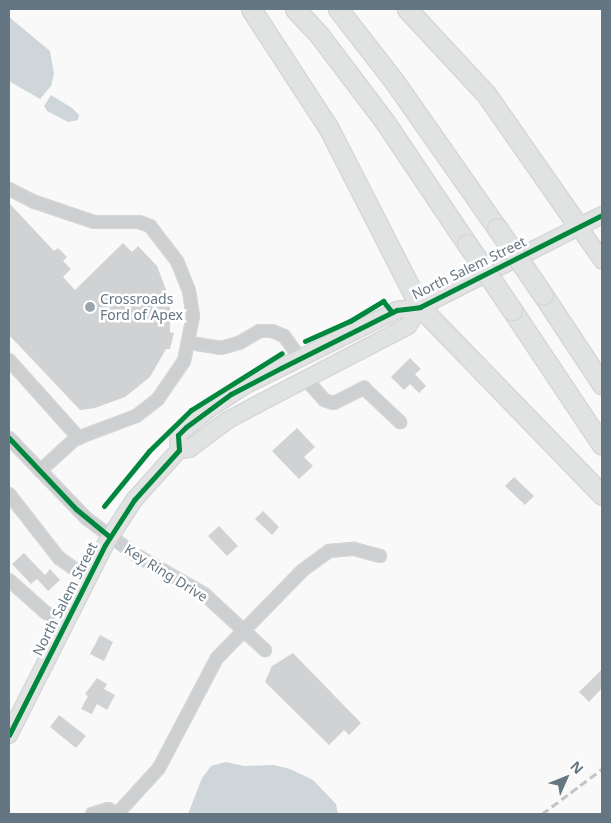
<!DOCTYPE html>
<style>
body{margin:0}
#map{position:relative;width:611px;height:823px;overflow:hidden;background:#f9f9f9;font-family:"Noto Sans",sans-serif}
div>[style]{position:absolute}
.water>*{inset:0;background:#ced6d9}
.building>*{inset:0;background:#d0d2d3}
.roads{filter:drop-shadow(1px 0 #d5d6d7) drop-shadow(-1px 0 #d5d6d7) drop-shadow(0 1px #d5d6d7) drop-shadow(0 -1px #d5d6d7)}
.minor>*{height:12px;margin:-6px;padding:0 6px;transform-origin:6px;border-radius:6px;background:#cecfd0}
.major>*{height:16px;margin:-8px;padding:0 8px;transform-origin:8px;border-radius:8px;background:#e1e2e2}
.highway>*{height:19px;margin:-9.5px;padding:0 9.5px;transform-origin:9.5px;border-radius:9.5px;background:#e1e2e2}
.rail>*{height:3px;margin-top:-1.5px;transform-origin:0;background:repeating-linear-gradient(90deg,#c3c5c6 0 8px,transparent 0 12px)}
.bridges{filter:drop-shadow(1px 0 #d5d6d6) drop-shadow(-1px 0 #d5d6d6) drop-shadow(0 1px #d5d6d6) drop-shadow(0 -1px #d5d6d6)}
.highway-bridge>*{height:19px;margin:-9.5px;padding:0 9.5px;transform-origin:9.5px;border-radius:9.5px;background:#e1e2e2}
.cycleway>*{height:5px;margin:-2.5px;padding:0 2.5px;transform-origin:2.5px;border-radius:2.5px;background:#00873e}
.dots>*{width:14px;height:14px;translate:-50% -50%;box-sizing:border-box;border:2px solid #fff;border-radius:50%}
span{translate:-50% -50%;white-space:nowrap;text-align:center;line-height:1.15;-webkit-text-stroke:5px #fff;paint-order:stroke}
.street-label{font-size:14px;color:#657683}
.poi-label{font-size:14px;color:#657683}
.left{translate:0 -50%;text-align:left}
.frame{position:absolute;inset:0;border:10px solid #657683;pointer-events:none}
.north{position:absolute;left:541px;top:753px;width:50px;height:50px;-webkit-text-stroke:4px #fff;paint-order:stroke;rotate:46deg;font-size:14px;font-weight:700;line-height:20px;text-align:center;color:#657683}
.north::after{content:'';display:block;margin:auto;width:18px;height:22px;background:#657683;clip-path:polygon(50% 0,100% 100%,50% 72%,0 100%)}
</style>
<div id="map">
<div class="water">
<div style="clip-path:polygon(9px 17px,50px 51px,54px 74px,51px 86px,40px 99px,9px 81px)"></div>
<div style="clip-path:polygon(51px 95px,72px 108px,79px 115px,78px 120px,68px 122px,47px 111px,44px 106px)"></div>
<div style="clip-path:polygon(226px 762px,244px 766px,274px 765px,290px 769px,313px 780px,336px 804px,338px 814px,188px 814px,202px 778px,211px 766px)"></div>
</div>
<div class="building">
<div style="clip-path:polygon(9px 203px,54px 251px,58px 248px,67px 257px,63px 261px,71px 269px,63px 277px,75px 290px,123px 243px,132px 252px,138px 246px,157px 266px,170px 300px,170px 332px,174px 333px,170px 349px,166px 349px,150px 377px,125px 397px,95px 408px,80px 410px,9px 335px)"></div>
<div style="clip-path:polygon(410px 358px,421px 369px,415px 374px,426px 386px,419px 393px,410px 384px,404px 390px,391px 377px)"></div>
<div style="clip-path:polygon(297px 428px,315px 447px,304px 457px,313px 466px,299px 479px,272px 451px)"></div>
<div style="clip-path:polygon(514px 477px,534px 496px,525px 505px,505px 486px)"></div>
<div style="clip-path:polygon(263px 511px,279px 527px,272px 535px,255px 519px)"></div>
<div style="clip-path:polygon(219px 526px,238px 546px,227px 556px,208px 536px)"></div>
<div style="clip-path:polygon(24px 553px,45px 575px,50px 569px,60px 580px,48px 591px,37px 579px,31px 584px,12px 564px)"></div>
<div style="clip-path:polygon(100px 635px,113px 642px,104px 661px,90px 654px)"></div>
<div style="clip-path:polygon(293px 653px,361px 723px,349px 735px,344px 730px,329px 745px,265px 682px,272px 666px)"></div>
<div style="clip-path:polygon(602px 669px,602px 688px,589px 702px,579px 692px)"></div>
<div style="clip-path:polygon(97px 678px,107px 684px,104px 689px,115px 695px,107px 710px,97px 704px,92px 714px,81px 709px,88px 696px,85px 694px)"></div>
<div style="clip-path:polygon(59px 715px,86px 736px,76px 748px,50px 727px)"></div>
</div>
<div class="roads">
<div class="minor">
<div style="left:9px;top:189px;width:29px;rotate:27deg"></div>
<div style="left:35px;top:202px;width:62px;rotate:18.7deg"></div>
<div style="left:94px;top:222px;width:45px"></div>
<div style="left:139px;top:222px;width:12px;rotate:20deg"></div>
<div style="left:150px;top:226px;width:44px;rotate:52.4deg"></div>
<div style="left:177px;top:261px;width:32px;rotate:68deg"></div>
<div style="left:189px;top:291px;width:25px;rotate:81deg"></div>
<div style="left:193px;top:316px;width:46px;rotate:101.3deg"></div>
<div style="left:184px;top:361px;width:46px;rotate:124.4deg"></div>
<div style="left:158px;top:399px;width:28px;rotate:142deg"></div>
<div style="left:136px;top:416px;width:65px;rotate:159.3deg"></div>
<div style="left:75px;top:439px;width:47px;rotate:137.6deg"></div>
<div style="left:190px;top:343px;width:31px;rotate:9deg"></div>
<div style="left:221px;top:348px;width:19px;rotate:-16deg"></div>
<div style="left:239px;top:343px;width:24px;rotate:-30deg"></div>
<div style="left:260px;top:331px;width:12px"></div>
<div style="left:272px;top:331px;width:13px;rotate:23deg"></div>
<div style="left:284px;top:336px;width:27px;rotate:54deg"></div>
<div style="left:9px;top:360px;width:105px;rotate:48.1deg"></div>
<div style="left:306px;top:379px;width:28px;rotate:49deg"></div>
<div style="left:324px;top:400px;width:10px;rotate:17deg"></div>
<div style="left:334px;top:403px;width:34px;rotate:-27deg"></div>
<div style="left:364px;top:388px;width:50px;rotate:43.4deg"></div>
<div style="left:9px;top:438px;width:112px;rotate:46.1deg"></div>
<div style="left:87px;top:519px;width:61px;rotate:36.3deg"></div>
<div style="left:136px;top:555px;width:78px;rotate:29.8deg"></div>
<div style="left:204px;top:594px;width:83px;rotate:42.6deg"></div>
<div style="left:9px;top:494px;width:81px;rotate:52deg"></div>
<div style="left:59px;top:558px;width:35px;rotate:35deg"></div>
<div style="left:9px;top:580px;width:48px;rotate:41.6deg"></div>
<div style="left:45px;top:612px;width:24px;rotate:33deg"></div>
<div style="left:92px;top:814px;width:17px;rotate:-17deg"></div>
<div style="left:108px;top:809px;width:11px;rotate:27deg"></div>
<div style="left:117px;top:814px;width:62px;rotate:-47.6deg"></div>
<div style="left:159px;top:768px;width:124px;rotate:-62.2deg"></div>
<div style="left:217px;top:658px;width:123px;rotate:-45.7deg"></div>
<div style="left:303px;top:570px;width:32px;rotate:-36deg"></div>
<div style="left:329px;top:551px;width:25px;rotate:-5deg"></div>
<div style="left:354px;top:549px;width:27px;rotate:15deg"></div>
</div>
<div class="major">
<div style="left:578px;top:226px;width:42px;rotate:54.8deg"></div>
<div style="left:179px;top:450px;width:15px;rotate:-94deg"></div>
<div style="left:178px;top:435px;width:4px;rotate:-45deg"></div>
<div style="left:181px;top:432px;width:36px;rotate:-39deg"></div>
<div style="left:209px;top:409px;width:44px;rotate:-33deg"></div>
<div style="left:246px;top:385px;width:169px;rotate:-26.4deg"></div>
<div style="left:397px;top:310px;width:23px;rotate:-7deg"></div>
<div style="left:420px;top:307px;width:204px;rotate:-26.8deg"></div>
<div style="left:9px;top:735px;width:213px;rotate:-63.2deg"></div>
<div style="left:105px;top:545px;width:54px;rotate:-57.2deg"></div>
<div style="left:134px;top:500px;width:67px;rotate:-48deg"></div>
<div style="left:179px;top:450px;width:10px;rotate:-6deg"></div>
<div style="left:189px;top:449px;width:49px;rotate:-36.6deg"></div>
<div style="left:228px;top:420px;width:32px;rotate:-28deg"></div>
<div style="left:256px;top:405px;width:171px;rotate:-27.5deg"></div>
<div style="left:408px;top:326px;width:22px;rotate:-58deg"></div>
</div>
<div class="highway">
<div style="left:251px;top:9px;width:141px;rotate:56.9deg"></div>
<div style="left:328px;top:127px;width:202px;rotate:62.9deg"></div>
<div style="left:420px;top:307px;width:262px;rotate:45.9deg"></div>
<div style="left:295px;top:9px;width:37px;rotate:47deg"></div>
<div style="left:320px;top:36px;width:108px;rotate:52.9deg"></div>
<div style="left:385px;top:122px;width:147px;rotate:56.1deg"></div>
<div style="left:338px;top:9px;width:91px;rotate:52.1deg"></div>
<div style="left:394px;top:81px;width:179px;rotate:55deg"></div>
<div style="left:407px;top:9px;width:116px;rotate:47.1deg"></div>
<div style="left:486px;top:94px;width:161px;rotate:55.1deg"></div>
<div style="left:543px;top:295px;width:107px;rotate:56.5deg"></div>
<div style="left:512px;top:310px;width:162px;rotate:56.3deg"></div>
</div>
</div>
<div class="rail">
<div style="left:542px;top:814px;width:75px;rotate:-36.9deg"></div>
</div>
<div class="bridges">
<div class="highway-bridge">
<div style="left:497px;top:228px;width:81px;rotate:55.5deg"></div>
<div style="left:467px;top:244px;width:80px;rotate:55.7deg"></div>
</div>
</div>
<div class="cycleway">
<div style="left:305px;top:341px;width:49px;rotate:-24deg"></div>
<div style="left:350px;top:321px;width:39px;rotate:-31deg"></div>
<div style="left:383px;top:301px;width:14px;rotate:51deg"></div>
<div style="left:9px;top:438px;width:98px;rotate:46.7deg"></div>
<div style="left:76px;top:509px;width:44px;rotate:39.5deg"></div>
<div style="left:104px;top:506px;width:71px;rotate:-50.7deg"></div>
<div style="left:149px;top:451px;width:59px;rotate:-44.3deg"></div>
<div style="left:191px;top:410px;width:107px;rotate:-32.1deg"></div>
<div style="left:9px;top:735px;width:213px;rotate:-63.2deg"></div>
<div style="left:105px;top:545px;width:54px;rotate:-57.2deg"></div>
<div style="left:134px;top:500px;width:67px;rotate:-48deg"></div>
<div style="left:179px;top:450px;width:15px;rotate:-94deg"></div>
<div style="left:178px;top:435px;width:11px;rotate:-45deg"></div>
<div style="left:186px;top:427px;width:56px;rotate:-36.3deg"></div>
<div style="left:231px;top:394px;width:56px;rotate:-27.5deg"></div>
<div style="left:281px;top:368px;width:130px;rotate:-26.6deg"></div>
<div style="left:397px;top:310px;width:23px;rotate:-7deg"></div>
<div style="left:420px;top:307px;width:204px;rotate:-26.8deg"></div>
</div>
<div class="dots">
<div style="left:90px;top:307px;background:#99a4ac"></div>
</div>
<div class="street-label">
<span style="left:469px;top:268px;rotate:-26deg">North Salem Street</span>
<span style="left:166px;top:573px;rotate:32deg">Key Ring Drive</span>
<span style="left:65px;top:599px;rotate:-63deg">North Salem Street</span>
</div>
<div class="poi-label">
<span class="left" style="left:100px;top:307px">Crossroads<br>Ford of Apex</span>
</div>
<div class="frame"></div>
<div class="north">N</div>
</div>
